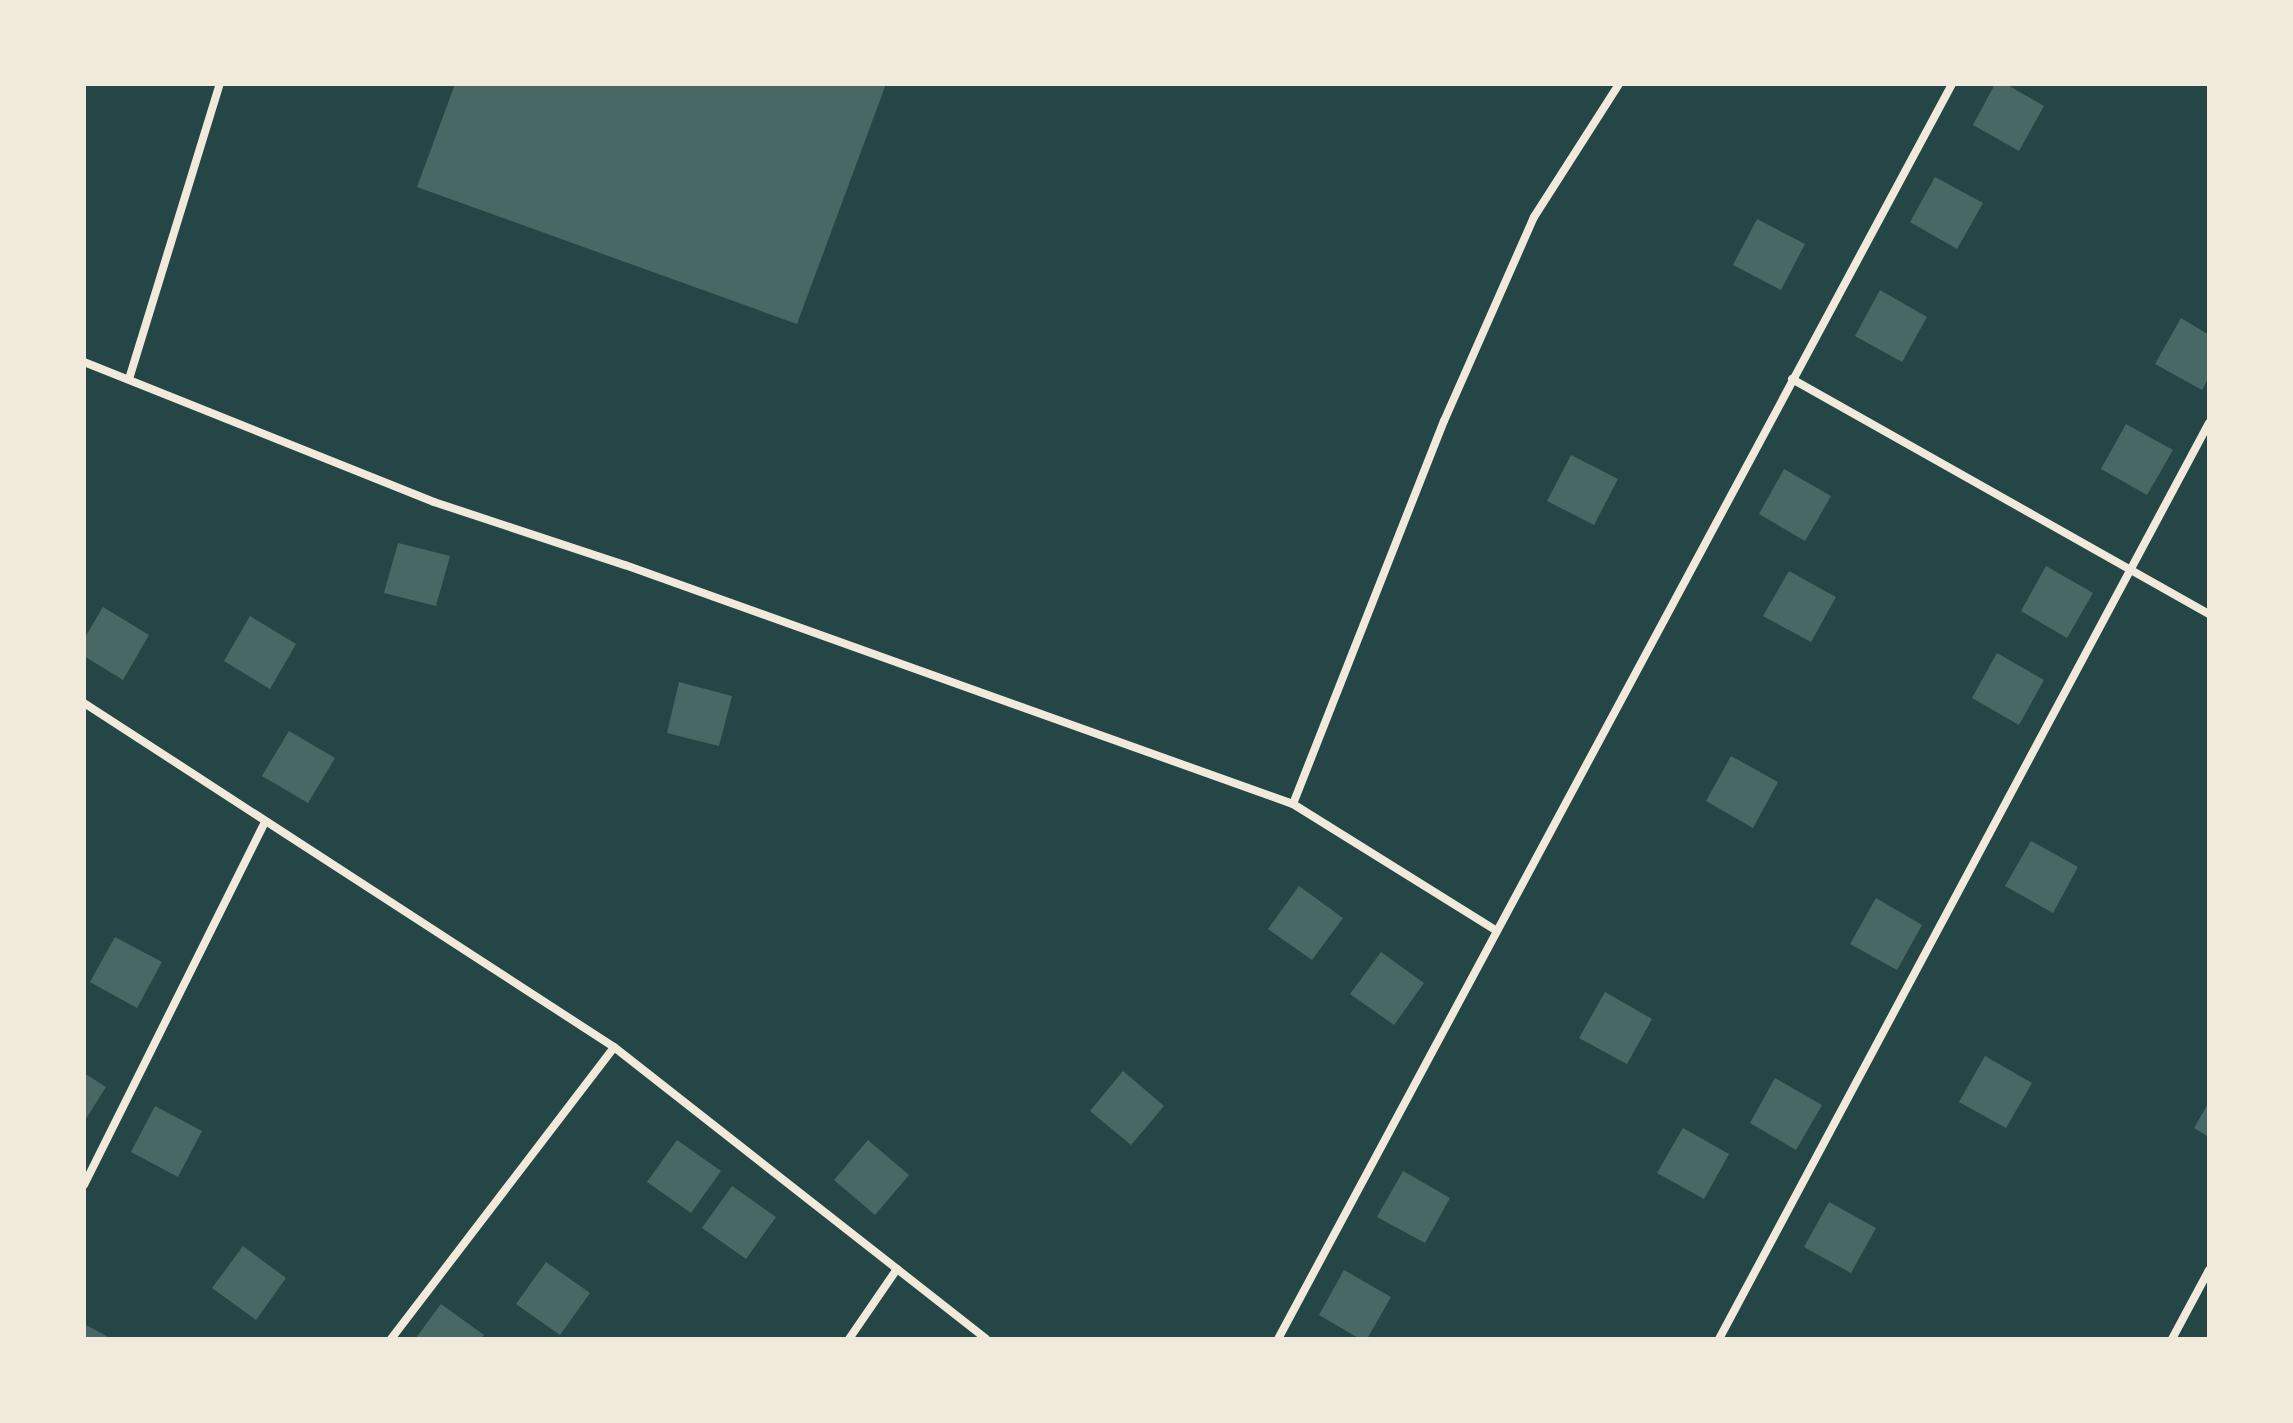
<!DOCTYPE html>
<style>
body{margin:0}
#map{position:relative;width:2293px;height:1423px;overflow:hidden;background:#0f3d3e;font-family:"Varela Round",sans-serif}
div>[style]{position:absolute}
.green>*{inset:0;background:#244646}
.building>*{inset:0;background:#486865}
.minor>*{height:8px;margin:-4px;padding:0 4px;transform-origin:4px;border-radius:4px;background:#f1e9da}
span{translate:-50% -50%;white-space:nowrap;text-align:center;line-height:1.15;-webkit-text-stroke:6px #f1e9da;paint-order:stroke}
.frame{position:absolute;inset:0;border:86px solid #f1e9da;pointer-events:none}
</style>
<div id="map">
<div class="green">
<div style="clip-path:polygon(84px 84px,2209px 84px,2209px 1339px,84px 1339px)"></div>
</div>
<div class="building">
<div style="clip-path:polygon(455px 84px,886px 84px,797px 324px,417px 187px)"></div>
<div style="clip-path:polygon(1995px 84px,2006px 84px,2044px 106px,2019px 151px,1973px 125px)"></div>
<div style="clip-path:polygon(1935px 177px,1983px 203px,1957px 249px,1910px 222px)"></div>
<div style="clip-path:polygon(1757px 219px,1805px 244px,1781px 290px,1733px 265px)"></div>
<div style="clip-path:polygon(1880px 290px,1927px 317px,1902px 362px,1855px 336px)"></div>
<div style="clip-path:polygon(2181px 318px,2209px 335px,2209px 377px,2202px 390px,2155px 364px)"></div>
<div style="clip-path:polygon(2126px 424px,2173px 450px,2147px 495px,2101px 469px)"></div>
<div style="clip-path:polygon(1571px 455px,1618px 479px,1594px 525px,1547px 501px)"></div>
<div style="clip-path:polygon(1784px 469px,1831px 496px,1805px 541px,1759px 514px)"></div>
<div style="clip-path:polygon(398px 543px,450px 556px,436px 606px,384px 593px)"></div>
<div style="clip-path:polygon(2046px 566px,2093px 593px,2067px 638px,2021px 611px)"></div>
<div style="clip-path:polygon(1789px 571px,1836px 597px,1811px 642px,1763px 616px)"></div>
<div style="clip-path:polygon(103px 607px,149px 635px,123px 680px,84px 656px,84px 639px)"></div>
<div style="clip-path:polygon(250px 616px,296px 644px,270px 689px,224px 661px)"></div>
<div style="clip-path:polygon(1997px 653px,2044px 680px,2019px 725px,1972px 698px)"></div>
<div style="clip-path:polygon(679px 682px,732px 696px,719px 746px,667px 733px)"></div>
<div style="clip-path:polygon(289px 731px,335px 758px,308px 803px,262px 776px)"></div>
<div style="clip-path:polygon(1731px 756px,1778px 782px,1753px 828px,1706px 801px)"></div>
<div style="clip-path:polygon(2031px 841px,2078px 867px,2053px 913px,2005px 886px)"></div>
<div style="clip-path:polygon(1299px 886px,1343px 918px,1312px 960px,1268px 929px)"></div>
<div style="clip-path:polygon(1876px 898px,1922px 925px,1897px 970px,1850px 944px)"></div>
<div style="clip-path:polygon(115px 937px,162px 962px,137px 1008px,90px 982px)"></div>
<div style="clip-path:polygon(1381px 952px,1424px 983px,1394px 1025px,1350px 994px)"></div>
<div style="clip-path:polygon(1605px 992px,1652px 1019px,1627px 1064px,1579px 1038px)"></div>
<div style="clip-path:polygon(1985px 1056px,2032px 1083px,2006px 1128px,1959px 1102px)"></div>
<div style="clip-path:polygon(1123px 1071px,1164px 1106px,1131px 1145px,1090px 1111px)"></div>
<div style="clip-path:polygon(84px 1073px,106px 1087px,84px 1122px)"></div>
<div style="clip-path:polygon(1775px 1078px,1822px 1105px,1796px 1150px,1750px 1123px)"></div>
<div style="clip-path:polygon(2209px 1102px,2209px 1137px,2194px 1128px)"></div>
<div style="clip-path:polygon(155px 1106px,202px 1131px,178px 1177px,131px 1152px)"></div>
<div style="clip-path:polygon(1683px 1128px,1729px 1154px,1704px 1199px,1657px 1173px)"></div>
<div style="clip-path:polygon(677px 1140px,721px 1171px,691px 1213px,647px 1182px)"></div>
<div style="clip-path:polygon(868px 1140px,909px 1175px,875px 1215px,834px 1180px)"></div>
<div style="clip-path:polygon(1403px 1171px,1450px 1198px,1425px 1243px,1377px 1217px)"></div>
<div style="clip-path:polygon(732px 1186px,776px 1217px,746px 1259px,702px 1228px)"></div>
<div style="clip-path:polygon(1829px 1202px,1876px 1228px,1851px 1273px,1804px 1247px)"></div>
<div style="clip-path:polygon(243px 1246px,286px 1278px,256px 1320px,212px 1288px)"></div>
<div style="clip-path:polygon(546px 1262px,590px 1293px,560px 1335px,516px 1304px)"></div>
<div style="clip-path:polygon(1344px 1270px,1391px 1297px,1367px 1339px,1360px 1339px,1319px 1315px)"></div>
<div style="clip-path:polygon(441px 1304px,484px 1335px,481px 1339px,415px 1339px)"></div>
<div style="clip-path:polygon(84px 1324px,112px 1339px,84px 1339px)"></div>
</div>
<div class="minor">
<div style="left:84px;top:362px;width:377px;rotate:21.8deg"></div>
<div style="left:434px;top:502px;width:201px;rotate:18.3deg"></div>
<div style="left:625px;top:565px;width:709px;rotate:19.69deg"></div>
<div style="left:1293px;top:804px;width:240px;rotate:31.9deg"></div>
<div style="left:129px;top:379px;width:309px;rotate:-72.9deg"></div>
<div style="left:1792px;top:379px;width:479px;rotate:29.4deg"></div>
<div style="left:84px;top:703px;width:632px;rotate:32.99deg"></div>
<div style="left:614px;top:1047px;width:473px;rotate:38.1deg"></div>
<div style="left:1293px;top:804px;width:412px;rotate:-68.5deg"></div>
<div style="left:1444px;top:421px;width:223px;rotate:-66.2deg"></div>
<div style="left:1534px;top:217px;width:158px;rotate:-57.4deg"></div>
<div style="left:84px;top:1185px;width:406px;rotate:-63.5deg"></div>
<div style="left:391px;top:1339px;width:367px;rotate:-52.6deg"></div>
<div style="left:849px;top:1339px;width:85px;rotate:-55.6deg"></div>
<div style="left:1278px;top:1339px;width:1425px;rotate:-61.76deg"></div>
<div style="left:1719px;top:1339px;width:1039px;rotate:-61.86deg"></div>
<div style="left:2172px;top:1339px;width:78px;rotate:-61.8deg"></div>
</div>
<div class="frame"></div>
</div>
